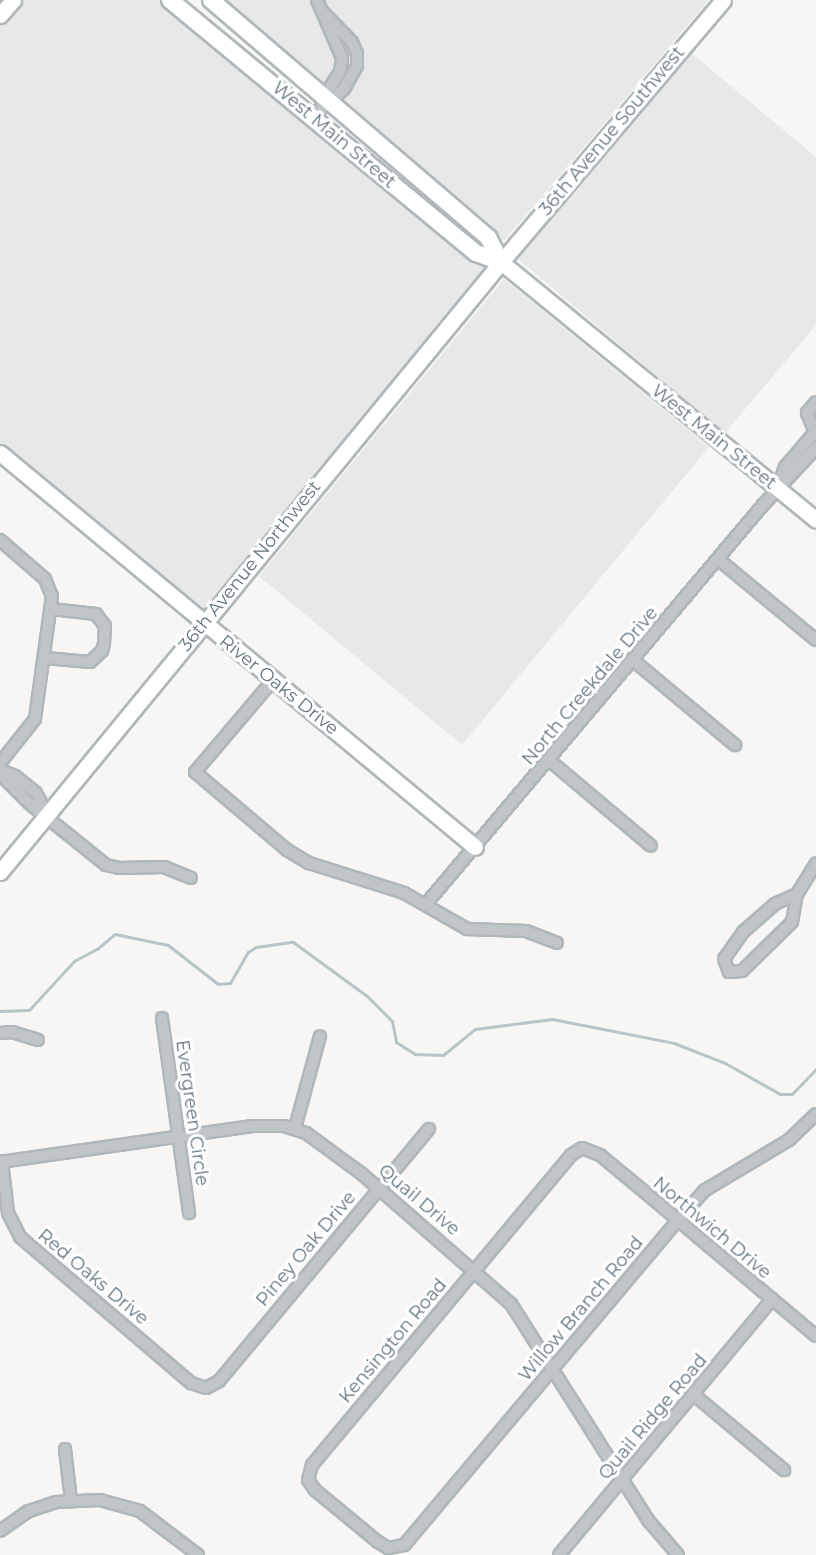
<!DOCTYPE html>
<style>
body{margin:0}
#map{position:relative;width:816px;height:1555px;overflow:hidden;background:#f7f6f4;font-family:Montserrat,sans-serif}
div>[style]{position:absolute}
.built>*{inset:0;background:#e7e8e7}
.stream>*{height:3px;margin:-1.5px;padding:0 1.5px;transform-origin:1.5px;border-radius:1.5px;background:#b7c5c8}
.roads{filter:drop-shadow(2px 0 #b0b7bb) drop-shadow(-2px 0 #b0b7bb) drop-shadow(0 2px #b0b7bb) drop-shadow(0 -2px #b0b7bb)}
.street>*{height:10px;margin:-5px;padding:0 5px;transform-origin:5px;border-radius:5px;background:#c0c5c8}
.secondary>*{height:15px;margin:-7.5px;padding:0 7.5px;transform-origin:7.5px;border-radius:7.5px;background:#fff}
.primary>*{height:16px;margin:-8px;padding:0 8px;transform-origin:8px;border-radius:8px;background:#fff}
span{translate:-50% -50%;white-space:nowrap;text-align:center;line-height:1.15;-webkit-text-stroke:6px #fff;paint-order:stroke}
.street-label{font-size:18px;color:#62757f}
</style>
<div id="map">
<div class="built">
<div style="clip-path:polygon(0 0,173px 0,488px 265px,198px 615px,0 447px)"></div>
<div style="clip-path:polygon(221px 0,709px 0,504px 241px)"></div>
<div style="clip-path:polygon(690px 52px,816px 157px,816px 325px,725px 433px,518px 259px)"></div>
<div style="clip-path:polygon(504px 279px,709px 447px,462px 745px,259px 576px)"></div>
</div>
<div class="stream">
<div style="left:0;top:1011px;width:29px;rotate:-2deg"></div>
<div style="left:29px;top:1010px;width:67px;rotate:-47.4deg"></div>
<div style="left:74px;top:961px;width:26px;rotate:-28deg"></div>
<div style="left:97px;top:949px;width:23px;rotate:-40deg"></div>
<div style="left:115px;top:934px;width:54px;rotate:11.7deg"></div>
<div style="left:168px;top:945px;width:63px;rotate:38deg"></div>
<div style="left:218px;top:984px;width:12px;rotate:-5deg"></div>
<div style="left:230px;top:983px;width:36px;rotate:-60deg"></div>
<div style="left:248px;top:952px;width:9px;rotate:-32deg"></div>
<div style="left:256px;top:947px;width:37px;rotate:-8deg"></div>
<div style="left:293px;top:942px;width:92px;rotate:36.1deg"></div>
<div style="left:367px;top:996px;width:35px;rotate:45deg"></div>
<div style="left:392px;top:1021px;width:21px;rotate:79deg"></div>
<div style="left:396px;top:1042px;width:22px;rotate:32deg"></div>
<div style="left:415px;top:1054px;width:28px;rotate:2deg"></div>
<div style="left:443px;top:1055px;width:41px;rotate:-39.1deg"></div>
<div style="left:475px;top:1029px;width:78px;rotate:-7.4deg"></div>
<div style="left:552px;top:1019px;width:124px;rotate:11.1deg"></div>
<div style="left:674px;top:1043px;width:55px;rotate:21.4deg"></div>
<div style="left:725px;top:1063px;width:63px;rotate:29.4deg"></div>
<div style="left:780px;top:1094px;width:12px"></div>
<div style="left:792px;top:1094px;width:35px;rotate:-46deg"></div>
</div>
<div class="roads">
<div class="street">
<div style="left:317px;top:0;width:63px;rotate:66.7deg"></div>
<div style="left:342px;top:58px;width:14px;rotate:98deg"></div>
<div style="left:340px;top:72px;width:35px;rotate:123deg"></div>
<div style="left:312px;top:117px;width:43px;rotate:-41.2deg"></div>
<div style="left:344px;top:89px;width:26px;rotate:-61deg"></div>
<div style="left:357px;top:66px;width:12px;rotate:-90deg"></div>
<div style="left:357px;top:54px;width:13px;rotate:-113deg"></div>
<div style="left:352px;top:42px;width:43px;rotate:-134.1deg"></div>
<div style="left:815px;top:432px;width:21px;rotate:-113deg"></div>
<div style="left:807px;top:413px;width:14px;rotate:-51deg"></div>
<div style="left:778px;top:487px;width:21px;rotate:-71deg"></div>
<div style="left:785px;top:467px;width:48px;rotate:-49.3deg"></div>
<div style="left:0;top:540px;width:60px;rotate:40.9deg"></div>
<div style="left:45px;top:579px;width:18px;rotate:68deg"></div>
<div style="left:52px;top:596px;width:124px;rotate:97.9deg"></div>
<div style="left:35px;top:719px;width:56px;rotate:128.5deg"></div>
<div style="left:718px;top:559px;width:127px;rotate:39.6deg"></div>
<div style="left:45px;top:658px;width:45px;rotate:5.1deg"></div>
<div style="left:90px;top:662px;width:16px;rotate:-43deg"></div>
<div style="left:102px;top:651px;width:7px;rotate:-74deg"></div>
<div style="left:104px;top:644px;width:18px;rotate:-87deg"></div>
<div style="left:105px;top:626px;width:15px;rotate:-127deg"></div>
<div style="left:96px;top:614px;width:45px;rotate:-173.7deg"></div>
<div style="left:633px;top:660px;width:133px;rotate:39.8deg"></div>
<div style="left:274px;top:679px;width:122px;rotate:130.3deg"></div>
<div style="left:195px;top:772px;width:121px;rotate:40.3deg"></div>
<div style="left:287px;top:850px;width:26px;rotate:31deg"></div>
<div style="left:309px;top:863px;width:100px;rotate:17.5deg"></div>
<div style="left:404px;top:893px;width:73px;rotate:29.7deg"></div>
<div style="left:467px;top:929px;width:59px;rotate:1.9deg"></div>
<div style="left:526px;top:931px;width:33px;rotate:21deg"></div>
<div style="left:549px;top:760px;width:133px;rotate:40.1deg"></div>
<div style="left:0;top:770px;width:16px;rotate:22deg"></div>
<div style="left:15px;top:776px;width:27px;rotate:39deg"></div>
<div style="left:36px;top:793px;width:24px;rotate:62deg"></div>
<div style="left:0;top:774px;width:41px;rotate:45deg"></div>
<div style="left:29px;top:803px;width:99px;rotate:38.8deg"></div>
<div style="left:106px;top:865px;width:13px;rotate:13deg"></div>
<div style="left:119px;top:868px;width:45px;rotate:-1.3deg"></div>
<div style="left:164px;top:867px;width:29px;rotate:22deg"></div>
<div style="left:797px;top:894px;width:24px;rotate:156deg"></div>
<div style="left:775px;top:904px;width:43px;rotate:138.8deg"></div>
<div style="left:743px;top:932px;width:33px;rotate:125deg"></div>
<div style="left:724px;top:959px;width:14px;rotate:69deg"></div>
<div style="left:729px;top:972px;width:13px;rotate:-4deg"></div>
<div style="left:742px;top:971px;width:70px;rotate:-44.4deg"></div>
<div style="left:792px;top:922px;width:28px;rotate:-80deg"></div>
<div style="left:797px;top:894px;width:36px;rotate:-58deg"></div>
<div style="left:426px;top:904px;width:522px;rotate:-49.82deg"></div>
<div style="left:763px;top:505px;width:78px;rotate:-47.1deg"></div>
<div style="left:162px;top:1018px;width:197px;rotate:82.1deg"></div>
<div style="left:0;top:1033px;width:12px;rotate:-5deg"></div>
<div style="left:12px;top:1032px;width:27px;rotate:17deg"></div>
<div style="left:816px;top:1114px;width:37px;rotate:136deg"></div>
<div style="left:789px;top:1140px;width:98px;rotate:149.2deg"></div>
<div style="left:705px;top:1190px;width:40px;rotate:132deg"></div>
<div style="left:678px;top:1220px;width:425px;rotate:130.1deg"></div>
<div style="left:404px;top:1545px;width:16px;rotate:169deg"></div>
<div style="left:388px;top:1548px;width:12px;rotate:-149deg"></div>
<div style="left:378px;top:1542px;width:82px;rotate:-140.5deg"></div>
<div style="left:315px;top:1490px;width:12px;rotate:-125deg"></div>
<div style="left:308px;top:1480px;width:16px;rotate:-75deg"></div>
<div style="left:312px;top:1465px;width:404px;rotate:-50.1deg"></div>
<div style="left:571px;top:1155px;width:13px;rotate:-32deg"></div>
<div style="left:582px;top:1148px;width:19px;rotate:21deg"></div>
<div style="left:600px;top:1155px;width:75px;rotate:39.6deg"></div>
<div style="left:658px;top:1203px;width:9px;rotate:41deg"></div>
<div style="left:665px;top:1209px;width:17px;rotate:40deg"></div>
<div style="left:678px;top:1220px;width:26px;rotate:40deg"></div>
<div style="left:698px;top:1237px;width:97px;rotate:40deg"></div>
<div style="left:772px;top:1299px;width:57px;rotate:40.1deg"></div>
<div style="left:295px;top:1128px;width:95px;rotate:-74.8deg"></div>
<div style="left:2px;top:1161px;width:52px;rotate:83.4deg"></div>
<div style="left:8px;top:1213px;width:27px;rotate:63deg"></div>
<div style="left:20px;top:1237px;width:225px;rotate:40.5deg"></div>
<div style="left:191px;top:1383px;width:16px;rotate:18deg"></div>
<div style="left:206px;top:1388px;width:15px;rotate:-28deg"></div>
<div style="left:219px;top:1381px;width:328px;rotate:-50.2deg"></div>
<div style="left:0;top:1162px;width:255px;rotate:-8.1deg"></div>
<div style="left:252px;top:1126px;width:32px"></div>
<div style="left:284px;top:1126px;width:23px;rotate:18deg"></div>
<div style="left:306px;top:1133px;width:69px;rotate:36.2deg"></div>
<div style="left:362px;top:1174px;width:198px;rotate:41.1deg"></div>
<div style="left:511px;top:1304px;width:256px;rotate:57.6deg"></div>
<div style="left:648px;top:1520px;width:46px;rotate:49.4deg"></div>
<div style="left:693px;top:1394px;width:119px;rotate:39.9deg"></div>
<div style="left:65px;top:1449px;width:51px;rotate:83.3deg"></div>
<div style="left:0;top:1531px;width:35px;rotate:-35deg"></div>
<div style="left:29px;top:1511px;width:28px;rotate:-18deg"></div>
<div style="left:56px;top:1502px;width:44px;rotate:-2.6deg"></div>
<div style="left:100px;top:1500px;width:41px;rotate:15.4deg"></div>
<div style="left:140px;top:1511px;width:73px;rotate:37.2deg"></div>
<div style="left:559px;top:1555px;width:333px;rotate:-50.2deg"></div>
</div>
<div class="secondary">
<div style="left:0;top:15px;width:20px;rotate:-49deg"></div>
<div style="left:501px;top:262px;width:407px;rotate:39.3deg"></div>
<div style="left:0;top:453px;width:617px;rotate:39.67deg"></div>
<div style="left:0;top:872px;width:789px;rotate:-50.6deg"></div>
<div style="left:501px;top:262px;width:343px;rotate:-49.7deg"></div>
</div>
<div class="primary">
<div style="left:170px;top:0;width:397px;rotate:39.6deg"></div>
<div style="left:476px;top:253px;width:27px;rotate:20deg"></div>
<div style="left:211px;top:0;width:365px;rotate:40.6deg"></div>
<div style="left:488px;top:237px;width:28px;rotate:63deg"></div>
</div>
</div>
<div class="street-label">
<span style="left:612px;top:131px;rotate:-50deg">36th Avenue Southwest</span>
<span style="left:334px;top:135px;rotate:40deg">West Main Street</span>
<span style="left:714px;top:437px;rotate:39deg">West Main Street</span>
<span style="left:250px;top:566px;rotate:-51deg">36th Avenue Northwest</span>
<span style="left:279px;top:685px;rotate:39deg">River Oaks Drive</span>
<span style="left:590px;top:686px;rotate:-50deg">North Creekdale Drive</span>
<span style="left:192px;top:1113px;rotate:82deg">Evergreen Circle</span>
<span style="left:419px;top:1200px;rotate:40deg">Quail Drive</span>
<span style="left:712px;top:1228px;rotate:40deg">Northwich Drive</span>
<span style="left:306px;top:1249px;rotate:-50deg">Piney Oak Drive</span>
<span style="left:93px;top:1277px;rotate:40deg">Red Oaks Drive</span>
<span style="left:581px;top:1309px;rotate:-50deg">Willow Branch Road</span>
<span style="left:393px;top:1341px;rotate:-50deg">Kensington Road</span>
<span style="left:653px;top:1417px;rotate:-50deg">Quail Ridge Road</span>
</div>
</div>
